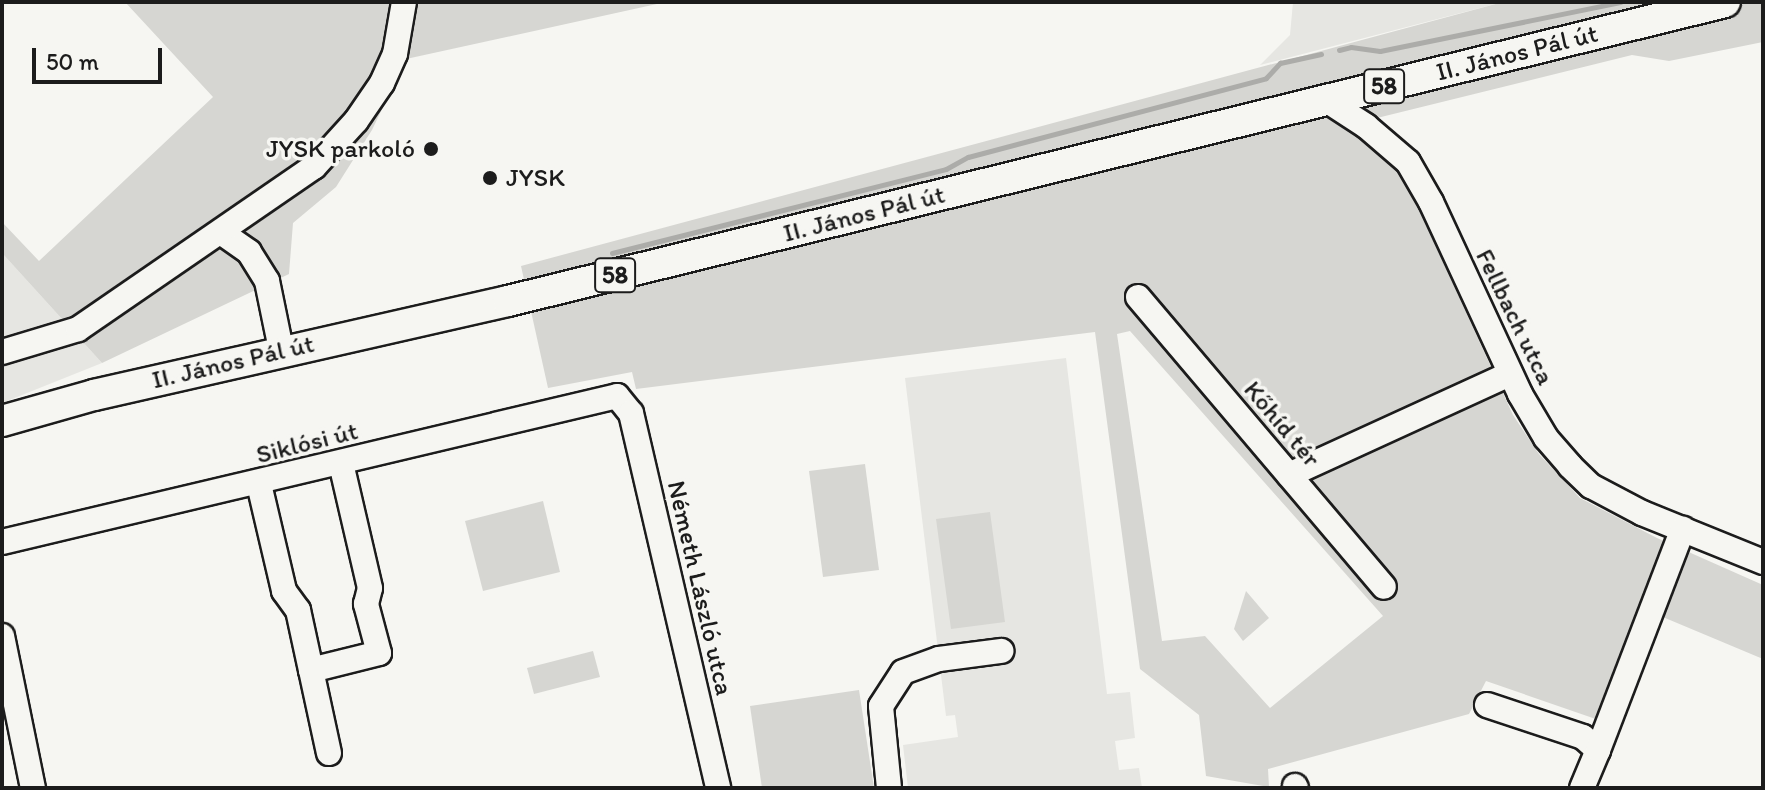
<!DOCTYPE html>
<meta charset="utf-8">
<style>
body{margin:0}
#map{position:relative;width:1765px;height:790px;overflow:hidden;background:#f6f6f2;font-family:Itim,sans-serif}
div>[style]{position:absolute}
.built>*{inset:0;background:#e6e6e2}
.green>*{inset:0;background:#d6d6d2}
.stream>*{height:5px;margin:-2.5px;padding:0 2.5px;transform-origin:2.5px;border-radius:2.5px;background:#acaca9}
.roads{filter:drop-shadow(2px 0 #1c1c1c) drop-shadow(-2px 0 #1c1c1c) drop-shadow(0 2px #1c1c1c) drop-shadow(0 -2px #1c1c1c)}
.minor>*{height:24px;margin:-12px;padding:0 12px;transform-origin:12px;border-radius:12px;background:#f6f6f2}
.major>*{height:30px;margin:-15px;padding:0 15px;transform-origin:15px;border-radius:15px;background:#f6f6f2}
.dots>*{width:22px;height:22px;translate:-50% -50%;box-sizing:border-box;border:4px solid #f6f6f2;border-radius:50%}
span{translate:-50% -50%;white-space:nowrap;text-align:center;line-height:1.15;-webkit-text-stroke:7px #f6f6f2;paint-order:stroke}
.shield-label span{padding:2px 6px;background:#f6f6f2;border:2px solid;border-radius:6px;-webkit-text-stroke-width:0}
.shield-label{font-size:24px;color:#1c1c1c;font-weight:700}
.street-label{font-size:26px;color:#1c1c1c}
.poi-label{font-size:26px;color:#1c1c1c}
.right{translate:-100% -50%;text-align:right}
.left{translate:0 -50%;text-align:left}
.frame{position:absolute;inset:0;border:4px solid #1c1c1c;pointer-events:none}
.scale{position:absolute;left:32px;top:48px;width:130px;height:36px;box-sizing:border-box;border:4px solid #1c1c1c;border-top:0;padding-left:10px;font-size:24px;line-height:28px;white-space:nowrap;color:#1c1c1c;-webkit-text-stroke:6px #f6f6f2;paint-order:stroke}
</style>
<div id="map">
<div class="built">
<div style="clip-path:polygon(1293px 2px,1503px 2px,1260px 65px,1290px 35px)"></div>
<div style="clip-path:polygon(2px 253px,102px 363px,2px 403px)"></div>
<div style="clip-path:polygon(1066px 358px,1107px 694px,1130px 692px,1135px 738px,1115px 741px,1119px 770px,1139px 768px,1142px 788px,908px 788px,903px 745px,958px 737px,955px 715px,946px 716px,905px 378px)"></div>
</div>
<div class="green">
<div style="clip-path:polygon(125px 2px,666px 2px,406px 59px,372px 130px,336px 187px,293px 223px,289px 274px,102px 363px,2px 253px,2px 222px,39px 261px,213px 97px)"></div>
<div style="clip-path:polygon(evenodd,1503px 2px,1763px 2px,1763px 42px,1669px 61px,1632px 55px,1377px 118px,1513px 415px,1539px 454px,1580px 498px,1657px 538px,1763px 585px,1763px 659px,1658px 615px,1616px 726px,1486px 681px,1469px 714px,1268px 769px,1269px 787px,1206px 776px,1199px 715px,1140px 669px,1095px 332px,636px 389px,632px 372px,548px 388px,521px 266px,1503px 2px,1130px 331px,1383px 616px,1270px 708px,1205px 636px,1162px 641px,1117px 334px,1130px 331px)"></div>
<div style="clip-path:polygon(865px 464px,879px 570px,823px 577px,809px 471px)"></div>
<div style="clip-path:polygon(543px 501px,560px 572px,483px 591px,465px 521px)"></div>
<div style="clip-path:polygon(990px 512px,1005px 622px,951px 629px,936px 519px)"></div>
<div style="clip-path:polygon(1246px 591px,1269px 618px,1243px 641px,1234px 629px)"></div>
<div style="clip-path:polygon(593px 651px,600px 677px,534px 694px,527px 668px)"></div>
<div style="clip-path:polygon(859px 690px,874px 788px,762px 788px,750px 706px)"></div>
</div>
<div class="stream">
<div style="left:1339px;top:50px;width:12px;rotate:-14deg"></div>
<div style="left:1351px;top:47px;width:29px;rotate:8deg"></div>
<div style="left:1380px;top:51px;width:245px;rotate:-11.5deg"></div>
<div style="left:612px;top:253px;width:344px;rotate:-14.1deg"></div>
<div style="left:946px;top:169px;width:25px;rotate:-29deg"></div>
<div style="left:968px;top:157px;width:308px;rotate:-14.8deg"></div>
<div style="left:1266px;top:78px;width:21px;rotate:-47deg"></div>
<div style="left:1280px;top:63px;width:42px;rotate:-12.4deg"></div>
</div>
<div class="roads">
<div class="minor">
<div style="left:1326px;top:100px;width:48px;rotate:33deg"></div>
<div style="left:1366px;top:126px;width:55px;rotate:40.6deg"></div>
<div style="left:1408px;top:162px;width:46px;rotate:60.1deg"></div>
<div style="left:1431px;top:202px;width:212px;rotate:65.1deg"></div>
<div style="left:1520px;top:394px;width:51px;rotate:59.4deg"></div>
<div style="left:1546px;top:438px;width:37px;rotate:49deg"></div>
<div style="left:1570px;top:466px;width:29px;rotate:44deg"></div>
<div style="left:1591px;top:486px;width:58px;rotate:27.9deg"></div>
<div style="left:1642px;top:513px;width:131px;rotate:22deg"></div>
<div style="left:222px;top:233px;width:33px;rotate:35deg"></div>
<div style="left:249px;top:252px;width:34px;rotate:58deg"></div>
<div style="left:267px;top:281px;width:69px;rotate:78.4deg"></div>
<div style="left:1138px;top:297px;width:380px;rotate:49.7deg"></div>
<div style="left:2px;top:352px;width:79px;rotate:-16.8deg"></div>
<div style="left:78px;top:329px;width:286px;rotate:-34.5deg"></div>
<div style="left:314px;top:167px;width:62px;rotate:-47.6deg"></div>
<div style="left:356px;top:121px;width:46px;rotate:-55.6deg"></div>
<div style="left:382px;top:83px;width:32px;rotate:-66deg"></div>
<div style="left:395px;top:54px;width:53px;rotate:-80.2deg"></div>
<div style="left:1289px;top:475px;width:243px;rotate:-24.6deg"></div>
<div style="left:259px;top:484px;width:110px;rotate:76.8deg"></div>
<div style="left:284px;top:591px;width:24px;rotate:54deg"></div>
<div style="left:298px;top:610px;width:61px;rotate:77.8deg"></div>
<div style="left:311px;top:670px;width:70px;rotate:-14deg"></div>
<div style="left:379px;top:653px;width:51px;rotate:-104.9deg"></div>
<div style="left:366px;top:604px;width:16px;rotate:-76deg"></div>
<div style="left:370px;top:588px;width:128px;rotate:-103.1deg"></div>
<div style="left:2px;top:542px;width:632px;rotate:-13.35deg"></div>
<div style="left:617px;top:396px;width:22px;rotate:51deg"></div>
<div style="left:631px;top:413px;width:385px;rotate:76.9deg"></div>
<div style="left:2px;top:636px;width:155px;rotate:78.5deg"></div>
<div style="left:311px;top:670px;width:85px;rotate:77.8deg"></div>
<div style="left:1487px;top:705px;width:101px;rotate:18.4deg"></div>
<div style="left:1583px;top:737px;width:20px;rotate:41deg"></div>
<div style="left:1598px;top:750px;width:41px;rotate:112.8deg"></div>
<div style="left:1598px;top:750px;width:237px;rotate:-69deg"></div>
<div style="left:1295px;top:786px;width:2px;rotate:63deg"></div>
<div style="left:889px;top:788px;width:82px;rotate:-95.6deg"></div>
<div style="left:881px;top:706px;width:40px;rotate:-57.1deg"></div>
<div style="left:903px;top:672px;width:38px;rotate:-20deg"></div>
<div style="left:939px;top:659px;width:63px;rotate:-7.4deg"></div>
</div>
<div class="major">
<div style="left:2px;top:421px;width:96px;rotate:-15.8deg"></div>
<div style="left:94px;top:395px;width:425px;rotate:-12.8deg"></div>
<div style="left:508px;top:301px;width:1253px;rotate:-13.8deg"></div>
</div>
</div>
<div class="dots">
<div style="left:431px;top:149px;background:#1c1c1c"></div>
<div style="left:490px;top:178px;background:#1c1c1c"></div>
</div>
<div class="shield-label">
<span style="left:1384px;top:86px">58</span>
<span style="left:615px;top:275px">58</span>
</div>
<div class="street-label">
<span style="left:1517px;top:53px;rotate:-14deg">II. János Pál út</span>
<span style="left:864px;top:214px;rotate:-14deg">II. János Pál út</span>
<span style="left:1515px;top:317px;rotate:64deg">Fellbach utca</span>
<span style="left:233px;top:362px;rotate:-13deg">II. János Pál út</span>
<span style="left:1282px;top:424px;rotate:50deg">Kőhíd tér</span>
<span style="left:307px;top:443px;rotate:-14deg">Siklósi út</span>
<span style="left:700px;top:588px;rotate:77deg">Németh László utca</span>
</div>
<div class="poi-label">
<span class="right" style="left:415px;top:149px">JYSK parkoló</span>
<span class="left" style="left:506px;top:178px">JYSK</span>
</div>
<div class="frame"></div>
<div class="scale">50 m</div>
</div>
